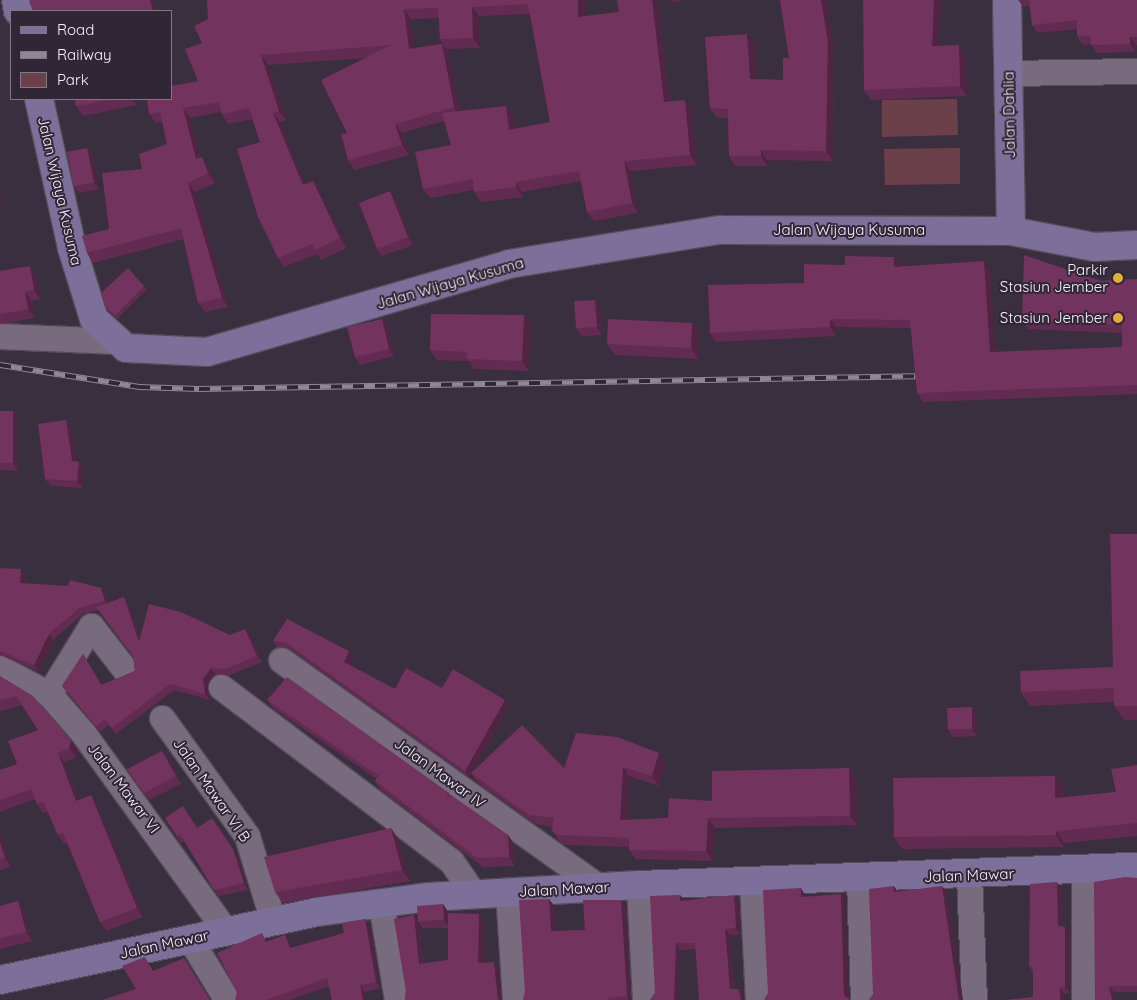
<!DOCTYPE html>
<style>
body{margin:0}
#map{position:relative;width:1137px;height:1000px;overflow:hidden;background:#3a2f3f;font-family:Quicksand,sans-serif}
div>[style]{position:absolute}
.green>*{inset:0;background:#6c404a}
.roads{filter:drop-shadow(1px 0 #554b59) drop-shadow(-1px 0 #554b59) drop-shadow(0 1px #554b59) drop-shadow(0 -1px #554b59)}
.street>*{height:25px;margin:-12.5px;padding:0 12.5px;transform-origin:12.5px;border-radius:12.5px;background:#776b7d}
.secondary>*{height:28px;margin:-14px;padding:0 14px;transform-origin:14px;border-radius:14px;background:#7c6f99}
.rail>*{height:5.5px;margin-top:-2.75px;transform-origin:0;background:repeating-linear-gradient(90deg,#302635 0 11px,#908794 0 22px);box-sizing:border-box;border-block:1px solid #908794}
.wall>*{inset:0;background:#622c52}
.shaded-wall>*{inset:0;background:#502442}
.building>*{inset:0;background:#72335f}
.dots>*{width:14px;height:14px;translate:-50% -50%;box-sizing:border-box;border:2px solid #302635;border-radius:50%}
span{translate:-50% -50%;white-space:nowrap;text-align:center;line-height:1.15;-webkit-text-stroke:4px #302635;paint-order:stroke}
.street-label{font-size:15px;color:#f8f1fc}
.poi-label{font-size:15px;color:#f8f1fc}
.right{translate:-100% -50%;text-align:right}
.legend{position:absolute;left:10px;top:10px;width:162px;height:90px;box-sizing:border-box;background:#302635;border:1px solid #807785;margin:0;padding:6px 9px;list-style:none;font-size:15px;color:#f8f1fc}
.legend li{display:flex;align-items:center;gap:10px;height:25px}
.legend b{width:25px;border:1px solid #807785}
</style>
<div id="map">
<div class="green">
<div style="clip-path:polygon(957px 99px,958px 135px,882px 137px,882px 100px)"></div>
<div style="clip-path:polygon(960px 148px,960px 184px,885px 185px,884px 149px)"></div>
</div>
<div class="roads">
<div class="street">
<div style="left:1008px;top:73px;width:129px;rotate:-0.9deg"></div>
<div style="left:0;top:336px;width:115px;rotate:2.5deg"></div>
<div style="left:281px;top:660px;width:391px;rotate:35.5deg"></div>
<div style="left:0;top:668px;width:55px;rotate:28deg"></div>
<div style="left:49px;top:694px;width:52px;rotate:48.9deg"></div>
<div style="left:83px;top:733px;width:244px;rotate:54.2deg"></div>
<div style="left:221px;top:687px;width:288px;rotate:37.1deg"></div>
<div style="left:451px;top:861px;width:40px;rotate:55.1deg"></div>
<div style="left:49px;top:694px;width:80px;rotate:-58.3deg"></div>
<div style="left:91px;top:626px;width:57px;rotate:52.1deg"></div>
<div style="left:162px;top:718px;width:145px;rotate:54.2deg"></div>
<div style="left:247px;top:836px;width:89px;rotate:73deg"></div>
<div style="left:969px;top:875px;width:125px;rotate:87.7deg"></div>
<div style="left:859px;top:879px;width:121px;rotate:88.1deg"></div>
<div style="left:752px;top:882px;width:118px;rotate:87.1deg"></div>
<div style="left:639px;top:885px;width:115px;rotate:87deg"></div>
<div style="left:508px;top:891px;width:109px;rotate:86.3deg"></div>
<div style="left:381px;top:904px;width:97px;rotate:80.5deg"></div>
<div style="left:190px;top:939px;width:71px;rotate:58.8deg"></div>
<div style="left:1084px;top:1000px;width:129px;rotate:-90deg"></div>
</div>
<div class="secondary">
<div style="left:16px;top:0;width:11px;rotate:80deg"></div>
<div style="left:1007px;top:0;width:231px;rotate:89deg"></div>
<div style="left:39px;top:99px;width:153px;rotate:77.5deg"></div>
<div style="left:72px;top:248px;width:74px;rotate:72.8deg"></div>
<div style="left:94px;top:319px;width:43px;rotate:42.2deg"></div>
<div style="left:126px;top:348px;width:81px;rotate:2.8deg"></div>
<div style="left:207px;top:352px;width:315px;rotate:-16.2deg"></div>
<div style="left:509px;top:264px;width:214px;rotate:-9.2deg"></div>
<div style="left:720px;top:230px;width:291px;rotate:0.2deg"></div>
<div style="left:1011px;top:231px;width:85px;rotate:10.9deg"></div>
<div style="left:1094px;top:247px;width:43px;rotate:-2.7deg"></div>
<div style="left:0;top:980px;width:323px;rotate:-12.1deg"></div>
<div style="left:316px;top:912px;width:114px;rotate:-7.6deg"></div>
<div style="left:429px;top:897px;width:210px;rotate:-3.3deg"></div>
<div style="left:639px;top:885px;width:498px;rotate:-2.1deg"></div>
</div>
</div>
<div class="rail">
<div style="left:0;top:365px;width:141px;rotate:9deg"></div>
<div style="left:139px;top:387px;width:60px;rotate:1.9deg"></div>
<div style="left:199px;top:389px;width:729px;rotate:-1.02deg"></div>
</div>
<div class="wall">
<div style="clip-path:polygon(evenodd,207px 0,585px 0,585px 16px,619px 12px,617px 0,657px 0,670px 101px,692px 110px,697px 165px,630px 171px,638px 213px,594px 221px,587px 212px,581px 181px,522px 192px,523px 197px,481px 202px,474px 192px,474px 190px,430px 198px,423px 189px,451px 145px,444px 121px,402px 133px,409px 155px,355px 170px,348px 160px,347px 133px,366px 58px,268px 65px,286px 120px,280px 122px,305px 184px,313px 181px,319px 190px,347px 248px,321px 260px,317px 254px,284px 267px,278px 258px,260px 142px,252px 119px,228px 124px,221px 112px,190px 118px,200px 157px,209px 166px,215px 183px,195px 192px,228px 307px,205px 312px,198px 303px,184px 239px,93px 263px,87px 253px,109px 229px,142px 169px,167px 144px,162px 122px,156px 123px,149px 114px,198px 81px,202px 43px,208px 19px,207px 0,530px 14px,550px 122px,514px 129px,513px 115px,506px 106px,459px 111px,449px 54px,442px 44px,414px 48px,411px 19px,439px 18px,440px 39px,446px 49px,480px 48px,479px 16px,530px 14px)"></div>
<div style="clip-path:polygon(670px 0,685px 0,672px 2px)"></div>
<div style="clip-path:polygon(941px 0,939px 46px,965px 55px,967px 96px,871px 100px,864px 90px)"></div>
<div style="clip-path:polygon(1018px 0,1137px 0,1137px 45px,1136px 45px,1136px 52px,1097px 53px,1091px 44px,1083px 45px,1077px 36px,1077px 29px,1038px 33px,1032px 25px,1030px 6px,1023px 6px)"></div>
<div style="clip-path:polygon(754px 44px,756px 79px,783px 80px,789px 58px,834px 51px,833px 161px,767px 160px,767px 166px,735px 166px,729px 156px,728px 118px,717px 118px,710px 108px)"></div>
<div style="clip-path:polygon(75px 99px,135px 99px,137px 105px,83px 116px,76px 106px)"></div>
<div style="clip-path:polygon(87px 148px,92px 156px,99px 189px,79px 193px,74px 186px)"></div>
<div style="clip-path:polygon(396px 199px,413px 245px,382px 256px,377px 249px)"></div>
<div style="clip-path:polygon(894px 257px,900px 266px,990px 270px,995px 352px,1122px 347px,1122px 333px,1028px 329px,1022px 320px,1101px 281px,1137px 279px,1137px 394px,923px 402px,917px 393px,911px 328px,836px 327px,836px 336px,716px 342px,710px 333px,804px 283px,845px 265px)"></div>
<div style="clip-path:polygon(30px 266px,36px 275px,40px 299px,32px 301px,35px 318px,0 324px,0 271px)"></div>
<div style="clip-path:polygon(144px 286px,147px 289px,117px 319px,105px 307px)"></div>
<div style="clip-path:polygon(600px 307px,602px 335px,582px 336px,576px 328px)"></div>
<div style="clip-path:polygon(524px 315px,531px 324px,529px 371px,474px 369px,469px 361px,437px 360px,430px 350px)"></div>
<div style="clip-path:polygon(382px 319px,387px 326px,394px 356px,360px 365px,355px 357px)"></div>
<div style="clip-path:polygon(692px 323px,700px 334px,699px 359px,615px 355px,607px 344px)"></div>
<div style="clip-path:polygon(0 411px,18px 419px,18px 471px,0 470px)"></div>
<div style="clip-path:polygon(66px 420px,71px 427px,76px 462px,79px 462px,84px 469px,83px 488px,51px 486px,45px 479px)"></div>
<div style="clip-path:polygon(1137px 534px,1137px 720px,1124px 720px,1114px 706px,1114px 702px,1030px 706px,1021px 692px,1113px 667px)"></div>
<div style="clip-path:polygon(0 568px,25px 575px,25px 583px,105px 594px,108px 603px,124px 597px,128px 603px,140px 638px,230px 635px,245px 629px,250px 635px,262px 662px,230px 675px,215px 674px,207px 685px,210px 700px,174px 690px,116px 734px,109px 725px,100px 732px,62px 686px,83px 654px,102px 685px,135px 671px,133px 656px,99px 610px,83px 614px,53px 640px,39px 671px,0 655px)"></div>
<div style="clip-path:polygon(287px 619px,353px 657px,349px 665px,395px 689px,442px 688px,509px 706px,469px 777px,289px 648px,277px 647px,273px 641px)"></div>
<div style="clip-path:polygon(0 676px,78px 750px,76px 757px,64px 762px,79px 800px,91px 795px,97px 805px,143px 917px,107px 931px,100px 922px,67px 843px,64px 844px,58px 835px,48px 812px,43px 813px,37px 804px,35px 799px,0 812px,0 770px,17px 764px,38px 730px,22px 705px,0 711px)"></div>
<div style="clip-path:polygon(267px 700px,449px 793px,450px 795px,508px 835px,514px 844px,515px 866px,483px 867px,381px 790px,375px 781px,377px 779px,273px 708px)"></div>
<div style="clip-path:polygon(977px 715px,977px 736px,953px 737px,948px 729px)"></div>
<div style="clip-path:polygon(162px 751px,168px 758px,181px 784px,149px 800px,127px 769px)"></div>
<div style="clip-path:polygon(666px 762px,659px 786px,629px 776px,627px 820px,668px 818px,712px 801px,849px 768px,856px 778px,857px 825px,715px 828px,713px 861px,636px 859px,629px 850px,629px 847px,565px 845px,559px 841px,552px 831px,553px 827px,536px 824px,478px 783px,471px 773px)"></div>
<div style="clip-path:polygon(1137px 765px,1137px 836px,1064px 843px,1064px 847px,902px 849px,894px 837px,1063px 788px,1064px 798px,1116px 792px)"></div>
<div style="clip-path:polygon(165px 818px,197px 828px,238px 856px,248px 890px,219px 896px,184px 841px,181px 843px)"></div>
<div style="clip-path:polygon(391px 828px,398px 839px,410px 881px,283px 903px,275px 892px)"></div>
<div style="clip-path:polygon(0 832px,11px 867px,0 870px)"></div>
<div style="clip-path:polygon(1137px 878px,1137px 992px,1114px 992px,1115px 1000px,1095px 1000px)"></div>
<div style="clip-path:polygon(1061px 889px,1062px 926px,1065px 927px,1070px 933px,1070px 993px,1033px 997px,1033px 973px,1029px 966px)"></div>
<div style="clip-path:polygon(549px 899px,554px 906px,555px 931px,585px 930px,626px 907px,631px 1000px,523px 1000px)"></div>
<div style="clip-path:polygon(18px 901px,24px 910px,32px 941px,0 949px,0 906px)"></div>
<div style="clip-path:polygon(684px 901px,739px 902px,740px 935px,730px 935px,734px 989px,743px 995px,744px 1000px,695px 949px,680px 950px,679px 1000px,650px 1000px,655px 993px)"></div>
<div style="clip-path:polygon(evenodd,443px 904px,448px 912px,448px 916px,483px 920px,483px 962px,499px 969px,405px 1000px,414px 915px,417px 920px,443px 904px,419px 923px,423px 928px,448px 928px,448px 960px,423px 963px,419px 923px)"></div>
<div style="clip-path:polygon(365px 919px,370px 926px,380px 988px,364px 992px,366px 1000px,332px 1000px,329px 986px,290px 1000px,235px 1000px,268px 941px,285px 935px,289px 942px,292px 948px,344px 933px)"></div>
</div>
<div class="shaded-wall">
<div style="clip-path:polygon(150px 0,155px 0,155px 1px,157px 11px,153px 11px)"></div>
<div style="clip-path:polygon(578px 0,585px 0,585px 26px,578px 17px)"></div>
<div style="clip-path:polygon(652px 0,657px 0,671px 111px,664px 102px)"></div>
<div style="clip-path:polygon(821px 0,827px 0,834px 51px,833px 161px,826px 151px)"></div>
<div style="clip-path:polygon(934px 0,941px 0,939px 56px,932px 46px)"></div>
<div style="clip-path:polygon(472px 7px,479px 16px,480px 48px,473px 38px)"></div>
<div style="clip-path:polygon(404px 9px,411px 19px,416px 58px,409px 49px)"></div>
<div style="clip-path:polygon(747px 34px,754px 44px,757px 89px,750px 79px)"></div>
<div style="clip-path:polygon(1130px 37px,1136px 45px,1136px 52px,1130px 44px)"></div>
<div style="clip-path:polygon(442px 44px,449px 54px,460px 116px,454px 107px)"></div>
<div style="clip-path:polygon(959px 45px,965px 55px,967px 96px,960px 86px)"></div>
<div style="clip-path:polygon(261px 55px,268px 65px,286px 120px,279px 111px)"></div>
<div style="clip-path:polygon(132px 99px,135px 99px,137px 105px)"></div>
<div style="clip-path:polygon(685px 100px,692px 110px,697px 165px,690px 155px)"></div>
<div style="clip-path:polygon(506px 106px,513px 115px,516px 139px,509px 130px)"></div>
<div style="clip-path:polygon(183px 108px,190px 118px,203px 168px,196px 159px)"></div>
<div style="clip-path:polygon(273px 113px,280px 122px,310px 195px,303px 185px)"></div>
<div style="clip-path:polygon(395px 124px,402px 133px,409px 155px,402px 145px)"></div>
<div style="clip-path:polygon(87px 148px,92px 156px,99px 189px,94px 182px)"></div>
<div style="clip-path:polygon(761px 150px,767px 160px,767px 166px,761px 156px)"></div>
<div style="clip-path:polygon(202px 157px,209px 166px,215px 183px,208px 173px)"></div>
<div style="clip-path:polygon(624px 161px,630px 171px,638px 213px,632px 203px)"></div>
<div style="clip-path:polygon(313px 181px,319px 190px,347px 248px,340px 238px)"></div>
<div style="clip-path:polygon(515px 182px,522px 192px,523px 197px,516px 187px)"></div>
<div style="clip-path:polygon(188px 183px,195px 192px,228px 307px,222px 298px)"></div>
<div style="clip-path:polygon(390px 191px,396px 199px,413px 245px,408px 237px)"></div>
<div style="clip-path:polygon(0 192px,2px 204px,0 200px)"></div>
<div style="clip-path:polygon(894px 257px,900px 265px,900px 275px,894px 267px)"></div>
<div style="clip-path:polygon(984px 261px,990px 270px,996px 361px,990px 352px)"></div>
<div style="clip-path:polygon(30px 266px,36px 275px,40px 299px,34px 290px)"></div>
<div style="clip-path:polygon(25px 292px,32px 301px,35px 318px,28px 309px)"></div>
<div style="clip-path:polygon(595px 300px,600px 307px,602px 335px,597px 327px)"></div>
<div style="clip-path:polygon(524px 315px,531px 324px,529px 371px,522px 361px)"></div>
<div style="clip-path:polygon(382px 319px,387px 326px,394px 356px,389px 349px)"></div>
<div style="clip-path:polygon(830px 319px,836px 327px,836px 336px,830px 327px)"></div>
<div style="clip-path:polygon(692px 323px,700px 334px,699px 359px,691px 348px)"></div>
<div style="clip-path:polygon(13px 411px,18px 419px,18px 471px,13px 463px)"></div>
<div style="clip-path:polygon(66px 420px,71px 427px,77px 469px,72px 461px)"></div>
<div style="clip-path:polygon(79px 462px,84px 469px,83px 488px,77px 481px)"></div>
<div style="clip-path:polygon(21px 569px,25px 575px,25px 589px,20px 583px)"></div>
<div style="clip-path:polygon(101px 588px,105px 594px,109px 607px,105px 601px)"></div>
<div style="clip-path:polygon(124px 597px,128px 603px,143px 648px,139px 642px)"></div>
<div style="clip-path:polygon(245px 629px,250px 635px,262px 662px,257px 656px)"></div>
<div style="clip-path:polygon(49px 634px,53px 640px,39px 671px,34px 665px)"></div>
<div style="clip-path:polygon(349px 651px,353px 657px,348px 668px,344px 662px)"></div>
<div style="clip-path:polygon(211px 668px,215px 674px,207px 685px,210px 700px,205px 694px,203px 679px)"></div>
<div style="clip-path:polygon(505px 700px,509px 706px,469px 777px,465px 771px)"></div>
<div style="clip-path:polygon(972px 707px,977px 715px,977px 736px,972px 729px)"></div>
<div style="clip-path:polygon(71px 741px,78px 750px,76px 757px,69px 748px)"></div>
<div style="clip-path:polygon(162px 751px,168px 758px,181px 784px,176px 776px)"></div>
<div style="clip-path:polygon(58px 753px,64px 762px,83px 810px,76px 801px)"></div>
<div style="clip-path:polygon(659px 753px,666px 762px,659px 786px,652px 776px)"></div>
<div style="clip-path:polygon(623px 767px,629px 776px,627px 830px,620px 820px)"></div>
<div style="clip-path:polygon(849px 768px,856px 778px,857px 825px,850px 816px)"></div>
<div style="clip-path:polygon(1055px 776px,1063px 788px,1064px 810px,1055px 798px)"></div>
<div style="clip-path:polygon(91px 795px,97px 805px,143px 917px,137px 908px)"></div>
<div style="clip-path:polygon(212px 818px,238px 856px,248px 890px,244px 883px)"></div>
<div style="clip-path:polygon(708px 818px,715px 828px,713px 861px,706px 851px)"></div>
<div style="clip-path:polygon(391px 828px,398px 839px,410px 881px,402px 870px)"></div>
<div style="clip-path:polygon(1056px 831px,1064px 843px,1064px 847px,1056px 835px)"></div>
<div style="clip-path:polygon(0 832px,11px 867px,5px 858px,0 843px)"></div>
<div style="clip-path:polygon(508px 835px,514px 844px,515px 866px,509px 857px)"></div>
<div style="clip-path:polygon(1057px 882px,1061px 889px,1062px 932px,1058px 926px)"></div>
<div style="clip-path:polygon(894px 886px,898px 892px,894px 892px)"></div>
<div style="clip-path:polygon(942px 886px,947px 892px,963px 1000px,959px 1000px)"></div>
<div style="clip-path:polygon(801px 888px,805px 895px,805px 903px,801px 897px)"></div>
<div style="clip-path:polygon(841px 894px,845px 901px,849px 1000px,844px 995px)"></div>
<div style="clip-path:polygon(680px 895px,685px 901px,680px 901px)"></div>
<div style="clip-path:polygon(734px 895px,739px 902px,740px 935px,736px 928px)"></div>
<div style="clip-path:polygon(549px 899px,554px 906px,556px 938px,551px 931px)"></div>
<div style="clip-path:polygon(621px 900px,626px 907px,631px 1000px,629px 1000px,627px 996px)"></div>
<div style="clip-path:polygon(18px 901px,24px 910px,32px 941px,26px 932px)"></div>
<div style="clip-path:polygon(443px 904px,448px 912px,449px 928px,444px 920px)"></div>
<div style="clip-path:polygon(479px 914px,483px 920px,483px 970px,478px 963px)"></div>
<div style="clip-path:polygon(414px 915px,419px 923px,423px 971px,419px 964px)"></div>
<div style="clip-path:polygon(365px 919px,370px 926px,380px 988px,376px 982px)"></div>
<div style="clip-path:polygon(1065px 927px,1070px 933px,1070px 993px,1065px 987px)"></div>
<div style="clip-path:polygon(725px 929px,730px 935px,734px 996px,730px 989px)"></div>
<div style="clip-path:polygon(285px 935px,289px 942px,295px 955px,290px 948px)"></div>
<div style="clip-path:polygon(676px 943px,680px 950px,679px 1000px,674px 1000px)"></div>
<div style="clip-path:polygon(494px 962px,499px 969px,502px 1000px,498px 1000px)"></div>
<div style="clip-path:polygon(360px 985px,364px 992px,366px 1000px,363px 1000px)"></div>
<div style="clip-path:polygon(1109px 986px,1114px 992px,1115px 1000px,1112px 1000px)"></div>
<div style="clip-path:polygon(1060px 987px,1064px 994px,1064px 1000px,1060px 1000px)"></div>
<div style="clip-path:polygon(739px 989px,743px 995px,744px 1000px,741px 1000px)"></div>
</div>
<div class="building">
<div style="clip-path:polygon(33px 0,103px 0,103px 1px,106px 0,150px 0,153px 11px,88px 11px,88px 10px,84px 11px,33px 11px,29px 1px)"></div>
<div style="clip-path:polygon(207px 0,578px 0,578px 17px,619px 12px,617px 0,652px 0,664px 102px,685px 100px,690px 155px,624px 161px,632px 203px,587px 212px,579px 171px,515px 182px,516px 187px,474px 192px,473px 179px,423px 189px,415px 152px,451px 145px,442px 113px,506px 106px,509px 130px,550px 122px,528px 4px,472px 7px,473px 38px,440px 39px,438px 8px,404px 9px,409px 49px,442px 44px,454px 107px,395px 124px,402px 145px,348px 160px,341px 134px,347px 133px,321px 80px,391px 45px,261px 55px,279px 111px,273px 113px,303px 185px,313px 181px,340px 238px,315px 250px,312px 244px,278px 258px,258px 217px,237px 149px,260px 142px,249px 108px,222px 114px,219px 102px,183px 108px,196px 159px,202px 157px,208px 173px,188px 183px,222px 298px,198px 303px,181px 228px,87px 253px,82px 236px,109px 229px,102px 173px,142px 169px,139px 154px,167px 144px,160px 112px,149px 114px,147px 99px,171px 99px,171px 86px,198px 81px,185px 49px,202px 43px,194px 26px,208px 19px)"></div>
<div style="clip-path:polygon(780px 0,821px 0,828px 42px,826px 151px,761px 150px,761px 156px,729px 156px,728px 109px,710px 108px,705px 37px,747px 34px,750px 79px,783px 80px,783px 58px,789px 58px)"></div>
<div style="clip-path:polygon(863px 0,934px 0,932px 46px,959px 45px,960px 86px,864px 90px)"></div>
<div style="clip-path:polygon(1029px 0,1137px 0,1137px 37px,1130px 37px,1130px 44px,1091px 45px,1091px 36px,1077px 36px,1077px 20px,1032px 25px)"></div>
<div style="clip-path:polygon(75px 99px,115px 99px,76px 106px)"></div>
<div style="clip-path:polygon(87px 148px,94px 182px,74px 186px,67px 152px)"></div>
<div style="clip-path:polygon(390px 191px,408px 237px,377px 249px,359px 203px)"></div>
<div style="clip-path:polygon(1024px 255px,1101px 281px,1137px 279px,1137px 385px,917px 393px,910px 320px,830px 319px,830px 327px,710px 333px,708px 285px,804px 283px,804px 264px,845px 265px,845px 256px,894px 257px,894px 267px,984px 261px,990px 352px,1122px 347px,1122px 325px,1022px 320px)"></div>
<div style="clip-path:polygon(30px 266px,34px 290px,25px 292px,28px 309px,0 314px,0 271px)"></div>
<div style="clip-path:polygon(128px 268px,144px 286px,115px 315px,105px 307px,101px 293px)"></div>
<div style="clip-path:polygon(595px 300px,597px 327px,576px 328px,574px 301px)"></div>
<div style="clip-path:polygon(431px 314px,524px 315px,522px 361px,467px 359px,467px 352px,430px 350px)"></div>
<div style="clip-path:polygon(382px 319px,389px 349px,355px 357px,347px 327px)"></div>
<div style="clip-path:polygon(608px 319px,692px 323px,691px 348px,607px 344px)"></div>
<div style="clip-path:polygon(0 411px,13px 411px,13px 463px,0 463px)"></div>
<div style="clip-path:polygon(66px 420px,72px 461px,79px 462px,77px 481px,45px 479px,38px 424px)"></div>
<div style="clip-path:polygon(1110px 534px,1137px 534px,1137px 706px,1114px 706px,1114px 688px,1021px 692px,1020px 671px,1113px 667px)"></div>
<div style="clip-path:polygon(0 568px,21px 569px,20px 583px,68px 586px,70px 580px,101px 588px,105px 601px,79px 608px,49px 634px,34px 665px,0 651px)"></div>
<div style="clip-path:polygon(124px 597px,139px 642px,149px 604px,181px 612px,230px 635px,245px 629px,257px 656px,225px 669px,211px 668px,203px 679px,205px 694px,170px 684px,112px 728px,105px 719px,96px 726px,62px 686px,83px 654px,101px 685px,135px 671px,133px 656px,96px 607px)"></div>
<div style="clip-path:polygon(287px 619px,349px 651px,344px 662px,395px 689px,406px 668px,442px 688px,453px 669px,505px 700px,465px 771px,285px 642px,273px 641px)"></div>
<div style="clip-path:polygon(0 676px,33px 696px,65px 733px,71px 741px,69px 748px,58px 753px,76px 801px,91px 795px,137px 908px,100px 922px,63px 832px,58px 835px,43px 801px,37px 804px,31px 789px,0 800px,0 770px,17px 764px,8px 741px,38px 730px,16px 696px,0 700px)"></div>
<div style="clip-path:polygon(287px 677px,449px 793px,446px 800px,451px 795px,508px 835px,509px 857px,477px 858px,375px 781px,379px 776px,267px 700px)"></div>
<div style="clip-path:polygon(972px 707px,972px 729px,948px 729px,947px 708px)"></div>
<div style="clip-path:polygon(522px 725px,564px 768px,576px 733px,617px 737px,659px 753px,652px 776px,623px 767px,620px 820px,668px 818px,669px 798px,712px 801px,712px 771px,849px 768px,850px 816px,708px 818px,706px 851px,629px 850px,629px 838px,558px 835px,552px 831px,554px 818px,529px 815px,471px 773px)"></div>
<div style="clip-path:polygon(162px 751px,176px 776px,144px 793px,127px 769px)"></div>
<div style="clip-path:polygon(1137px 765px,1137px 823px,1056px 831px,1056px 835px,894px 837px,893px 778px,1055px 776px,1055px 798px,1116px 792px,1111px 769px)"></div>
<div style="clip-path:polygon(183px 806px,197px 828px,212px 818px,233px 849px,244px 883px,214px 890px,180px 834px,177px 836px,165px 818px)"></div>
<div style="clip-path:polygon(391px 828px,402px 870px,275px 892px,264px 857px)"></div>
<div style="clip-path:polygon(0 843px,5px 858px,0 859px)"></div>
<div style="clip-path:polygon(1125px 877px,1137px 878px,1137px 986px,1109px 986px,1112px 1000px,1095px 1000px,1094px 882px)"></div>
<div style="clip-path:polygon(1057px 882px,1058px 926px,1065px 927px,1065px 987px,1060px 987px,1060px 1000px,1005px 1000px,1033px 997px,1033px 967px,1029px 966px,1030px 884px)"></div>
<div style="clip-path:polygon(894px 886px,894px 892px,942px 886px,959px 1000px,869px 1000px,873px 994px,869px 889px)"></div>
<div style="clip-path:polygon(801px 888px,801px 897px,841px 894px,844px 995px,850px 1000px,764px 1000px,768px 993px,763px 890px)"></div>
<div style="clip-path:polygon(680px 895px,680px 901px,734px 895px,736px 928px,725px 929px,730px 989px,739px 989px,741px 1000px,699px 1000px,695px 943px,676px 943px,674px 1000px,650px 1000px,655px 993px,650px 896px)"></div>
<div style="clip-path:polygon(549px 899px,551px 931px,585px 930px,583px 900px,621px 900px,627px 996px,608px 998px,608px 1000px,523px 1000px,525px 992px,519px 900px)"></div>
<div style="clip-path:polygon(18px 901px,26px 932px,0 938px,0 906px)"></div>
<div style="clip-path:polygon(443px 904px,444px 920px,418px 921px,417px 906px)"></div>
<div style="clip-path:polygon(448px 913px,479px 914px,478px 963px,494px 962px,498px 1000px,405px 1000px,406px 991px,394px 919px,414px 915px,419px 964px,448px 960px)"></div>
<div style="clip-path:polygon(365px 919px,376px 982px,360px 985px,363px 1000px,332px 1000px,327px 978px,266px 1000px,235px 1000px,237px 992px,217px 953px,262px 933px,266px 942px,285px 935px,290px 948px,344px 933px,342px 923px)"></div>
<div style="clip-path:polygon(145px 957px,153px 971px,184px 958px,210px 1000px,102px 1000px,136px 989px,122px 966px)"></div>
</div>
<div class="dots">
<div style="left:1118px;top:278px;background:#e4ad35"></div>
<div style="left:1118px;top:318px;background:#e4ad35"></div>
</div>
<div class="street-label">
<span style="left:1009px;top:115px;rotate:-91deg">Jalan Dahlia</span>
<span style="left:60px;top:191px;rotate:77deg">Jalan Wijaya Kusuma</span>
<span style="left:849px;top:230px">Jalan Wijaya Kusuma</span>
<span style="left:450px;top:283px;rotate:-16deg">Jalan Wijaya Kusuma</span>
<span style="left:440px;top:773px;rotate:36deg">Jalan Mawar IV</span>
<span style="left:124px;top:788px;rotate:53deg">Jalan Mawar VI</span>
<span style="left:212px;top:790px;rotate:55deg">Jalan Mawar VI B</span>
<span style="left:969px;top:875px;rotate:-2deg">Jalan Mawar</span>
<span style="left:564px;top:889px;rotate:-3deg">Jalan Mawar</span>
<span style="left:164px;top:944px;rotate:-12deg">Jalan Mawar</span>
</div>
<div class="poi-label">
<span class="right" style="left:1108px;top:278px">Parkir<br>Stasiun Jember</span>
<span class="right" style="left:1108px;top:318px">Stasiun Jember</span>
</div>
<ul class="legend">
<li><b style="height:6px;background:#7c6f99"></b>Road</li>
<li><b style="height:6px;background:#908794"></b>Railway</li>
<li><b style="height:14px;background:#6c404a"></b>Park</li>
</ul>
</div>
